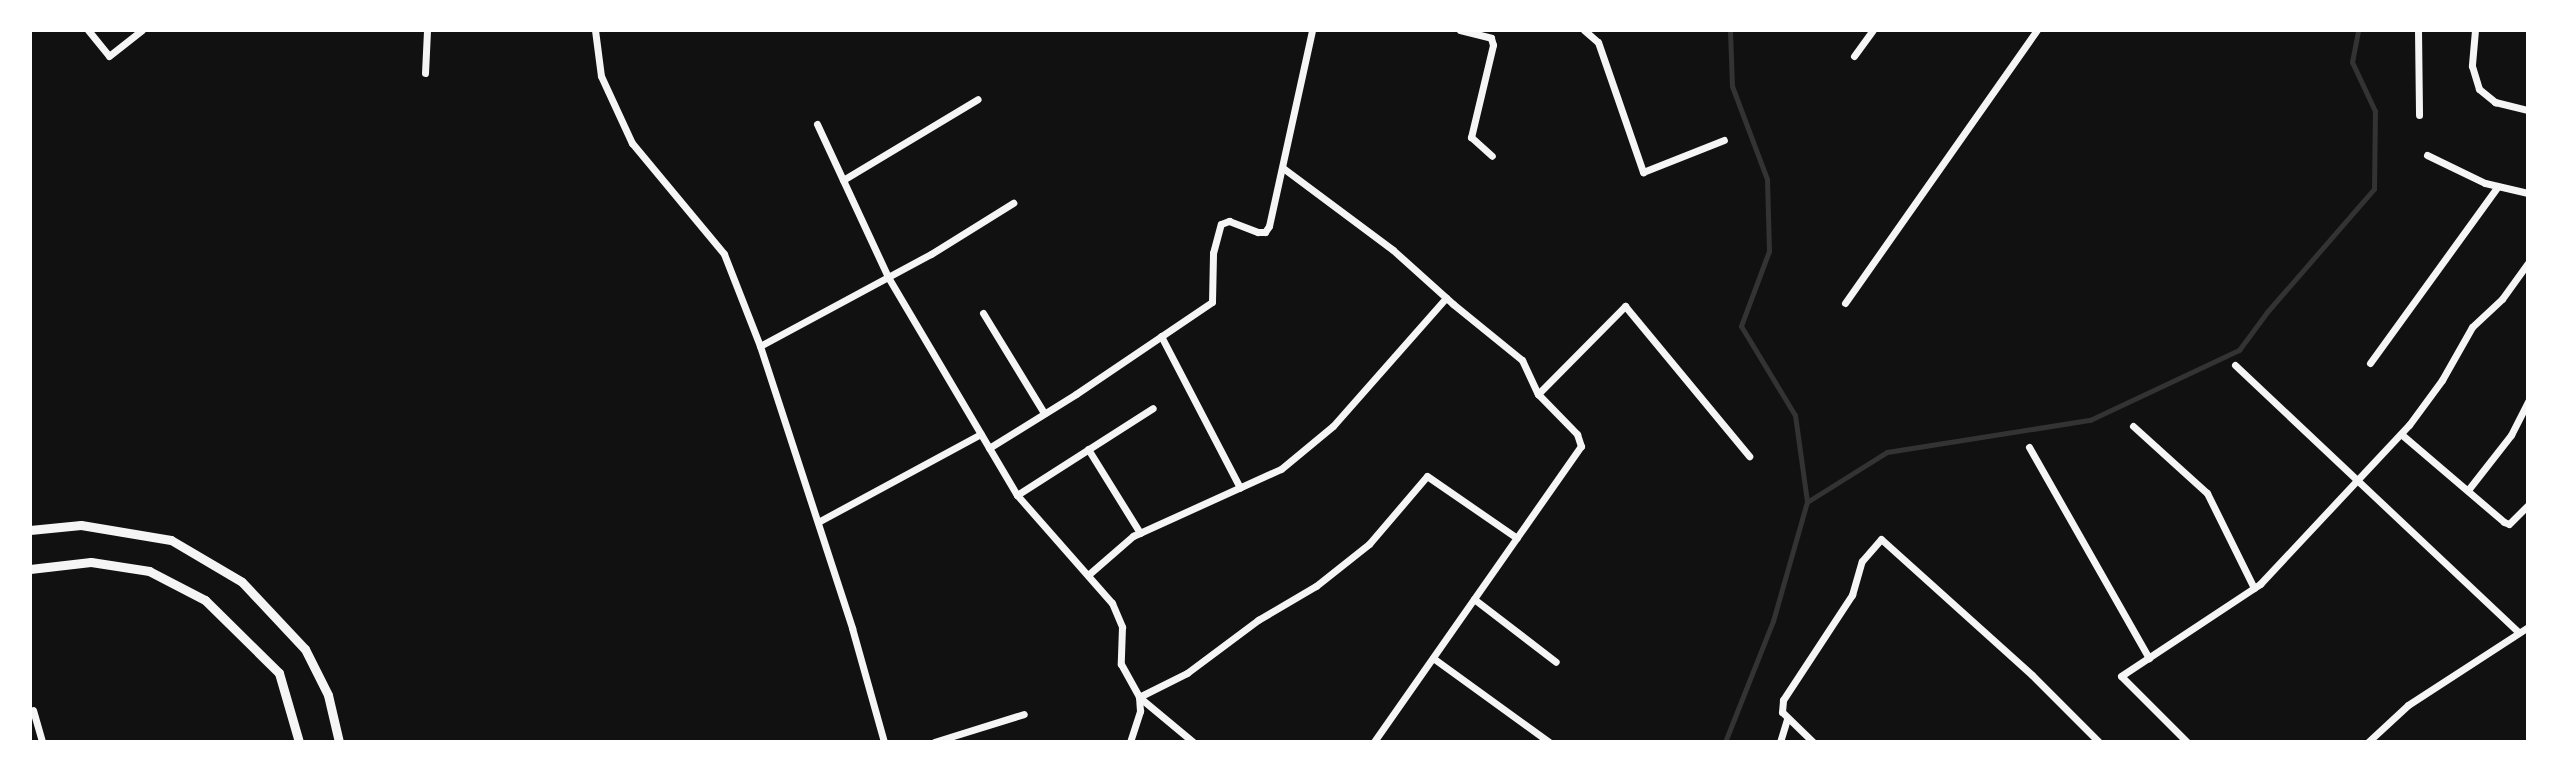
<!DOCTYPE html>
<style>
body{margin:0}
#map{position:relative;width:2558px;height:772px;overflow:hidden;background:#111;font-family:"IBM Plex Sans",sans-serif}
div>[style]{position:absolute}
.stream>*{height:5px;margin:-2.5px;padding:0 2.5px;transform-origin:2.5px;border-radius:2.5px;background:#333}
.minor>*{height:7px;margin:-3.5px;padding:0 3.5px;transform-origin:3.5px;border-radius:3.5px;background:#f5f5f5}
.tertiary>*{height:9px;margin:-4.5px;padding:0 4.5px;transform-origin:4.5px;border-radius:4.5px;background:#f5f5f5}
span{translate:-50% -50%;white-space:nowrap;text-align:center;line-height:1.15;-webkit-text-stroke:6px #fff;paint-order:stroke}
.frame{position:absolute;inset:0;border:32px solid #fff;pointer-events:none}
</style>
<div id="map">
<div class="stream">
<div style="left:1730px;top:30px;width:56px;rotate:88deg"></div>
<div style="left:1732px;top:86px;width:99px;rotate:69.4deg"></div>
<div style="left:1767px;top:179px;width:72px;rotate:88.4deg"></div>
<div style="left:1769px;top:251px;width:80px;rotate:110.5deg"></div>
<div style="left:1741px;top:326px;width:104px;rotate:58.8deg"></div>
<div style="left:1795px;top:415px;width:88px;rotate:82.1deg"></div>
<div style="left:1725px;top:742px;width:130px;rotate:-68.4deg"></div>
<div style="left:1773px;top:621px;width:124px;rotate:-74.1deg"></div>
<div style="left:1807px;top:502px;width:94px;rotate:-32deg"></div>
<div style="left:1887px;top:452px;width:206px;rotate:-9deg"></div>
<div style="left:2090px;top:420px;width:165px;rotate:-25.2deg"></div>
<div style="left:2239px;top:350px;width:47px;rotate:-53.6deg"></div>
<div style="left:2267px;top:312px;width:163px;rotate:-49deg"></div>
<div style="left:2374px;top:189px;width:78px;rotate:-89.3deg"></div>
<div style="left:2375px;top:111px;width:54px;rotate:-115.1deg"></div>
<div style="left:2352px;top:62px;width:33px;rotate:-79deg"></div>
</div>
<div class="minor">
<div style="left:88px;top:30px;width:33px;rotate:51deg"></div>
<div style="left:109px;top:56px;width:42px;rotate:-38.2deg"></div>
<div style="left:595px;top:30px;width:46px;rotate:82.6deg"></div>
<div style="left:601px;top:76px;width:74px;rotate:65.2deg"></div>
<div style="left:632px;top:143px;width:144px;rotate:50.3deg"></div>
<div style="left:724px;top:254px;width:99px;rotate:68.6deg"></div>
<div style="left:760px;top:346px;width:297px;rotate:71.9deg"></div>
<div style="left:852px;top:628px;width:118px;rotate:74.3deg"></div>
<div style="left:1460px;top:30px;width:32px;rotate:14deg"></div>
<div style="left:1491px;top:38px;width:7px;rotate:74deg"></div>
<div style="left:1493px;top:45px;width:95px;rotate:103.4deg"></div>
<div style="left:1471px;top:137px;width:28px;rotate:42deg"></div>
<div style="left:1584px;top:30px;width:18px;rotate:41deg"></div>
<div style="left:1598px;top:42px;width:138px;rotate:70.9deg"></div>
<div style="left:1643px;top:172px;width:87px;rotate:-21.6deg"></div>
<div style="left:2418px;top:30px;width:85px;rotate:89.3deg"></div>
<div style="left:2475px;top:30px;width:36px;rotate:95deg"></div>
<div style="left:2472px;top:66px;width:24px;rotate:73deg"></div>
<div style="left:2479px;top:89px;width:21px;rotate:39deg"></div>
<div style="left:2495px;top:102px;width:34px;rotate:14deg"></div>
<div style="left:1854px;top:56px;width:32px;rotate:-54deg"></div>
<div style="left:425px;top:73px;width:43px;rotate:-87.3deg"></div>
<div style="left:817px;top:124px;width:169px;rotate:65.1deg"></div>
<div style="left:888px;top:277px;width:253px;rotate:59.4deg"></div>
<div style="left:1017px;top:495px;width:144px;rotate:48.7deg"></div>
<div style="left:1112px;top:603px;width:26px;rotate:67deg"></div>
<div style="left:1122px;top:627px;width:37px;rotate:92deg"></div>
<div style="left:1121px;top:664px;width:38px;rotate:61deg"></div>
<div style="left:1139px;top:697px;width:70px;rotate:39.8deg"></div>
<div style="left:2427px;top:155px;width:64px;rotate:25.8deg"></div>
<div style="left:2485px;top:183px;width:44px;rotate:13.1deg"></div>
<div style="left:1283px;top:168px;width:137px;rotate:36.7deg"></div>
<div style="left:1393px;top:250px;width:81px;rotate:42deg"></div>
<div style="left:1453px;top:304px;width:89px;rotate:39.1deg"></div>
<div style="left:1522px;top:360px;width:38px;rotate:65deg"></div>
<div style="left:1538px;top:394px;width:56px;rotate:45.7deg"></div>
<div style="left:1577px;top:434px;width:13px;rotate:72deg"></div>
<div style="left:1581px;top:446px;width:361px;rotate:125deg"></div>
<div style="left:843px;top:180px;width:157px;rotate:-31deg"></div>
<div style="left:1845px;top:303px;width:334px;rotate:-54.9deg"></div>
<div style="left:983px;top:313px;width:117px;rotate:58.6deg"></div>
<div style="left:1161px;top:336px;width:171px;rotate:62.5deg"></div>
<div style="left:760px;top:346px;width:194px;rotate:-28.3deg"></div>
<div style="left:931px;top:254px;width:97px;rotate:-31.9deg"></div>
<div style="left:2370px;top:363px;width:218px;rotate:-54.1deg"></div>
<div style="left:2235px;top:365px;width:390px;rotate:43.3deg"></div>
<div style="left:1538px;top:394px;width:124px;rotate:-45.3deg"></div>
<div style="left:1625px;top:306px;width:195px;rotate:50.4deg"></div>
<div style="left:2133px;top:426px;width:100px;rotate:42.2deg"></div>
<div style="left:2207px;top:493px;width:106px;rotate:63.7deg"></div>
<div style="left:2401px;top:434px;width:135px;rotate:40.5deg"></div>
<div style="left:2504px;top:522px;width:5px;rotate:22deg"></div>
<div style="left:2509px;top:524px;width:27px;rotate:-45deg"></div>
<div style="left:2029px;top:447px;width:243px;rotate:60.4deg"></div>
<div style="left:989px;top:448px;width:102px;rotate:-31.8deg"></div>
<div style="left:1076px;top:394px;width:164px;rotate:-34.1deg"></div>
<div style="left:1212px;top:302px;width:49px;rotate:-88.8deg"></div>
<div style="left:1213px;top:253px;width:30px;rotate:-75deg"></div>
<div style="left:1221px;top:224px;width:9px;rotate:-21deg"></div>
<div style="left:1229px;top:221px;width:31px;rotate:21deg"></div>
<div style="left:1258px;top:232px;width:7px"></div>
<div style="left:1265px;top:232px;width:7px;rotate:-56deg"></div>
<div style="left:1269px;top:226px;width:201px;rotate:-77.6deg"></div>
<div style="left:1088px;top:449px;width:99px;rotate:58.2deg"></div>
<div style="left:2468px;top:490px;width:70px;rotate:-52deg"></div>
<div style="left:2511px;top:435px;width:38px;rotate:-63deg"></div>
<div style="left:1017px;top:495px;width:161px;rotate:-32.6deg"></div>
<div style="left:818px;top:522px;width:185px;rotate:-28.4deg"></div>
<div style="left:1088px;top:575px;width:60px;rotate:-40.9deg"></div>
<div style="left:1133px;top:536px;width:162px;rotate:-24.4deg"></div>
<div style="left:1281px;top:469px;width:67px;rotate:-39.6deg"></div>
<div style="left:1333px;top:426px;width:171px;rotate:-48.6deg"></div>
<div style="left:1474px;top:599px;width:103px;rotate:37.5deg"></div>
<div style="left:1433px;top:658px;width:143px;rotate:35.9deg"></div>
<div style="left:33px;top:710px;width:33px;rotate:74deg"></div>
<div style="left:934px;top:742px;width:94px;rotate:-17.3deg"></div>
<div style="left:1130px;top:742px;width:33px;rotate:-72deg"></div>
<div style="left:1140px;top:711px;width:14px;rotate:-94deg"></div>
<div style="left:1139px;top:697px;width:54px;rotate:-26.6deg"></div>
<div style="left:1187px;top:673px;width:89px;rotate:-36.7deg"></div>
<div style="left:1258px;top:620px;width:67px;rotate:-30.4deg"></div>
<div style="left:1316px;top:586px;width:68px;rotate:-38.4deg"></div>
<div style="left:1369px;top:544px;width:89px;rotate:-49.5deg"></div>
<div style="left:1427px;top:476px;width:109px;rotate:34.6deg"></div>
<div style="left:1780px;top:742px;width:24px;rotate:-73deg"></div>
<div style="left:1813px;top:742px;width:43px;rotate:-135.9deg"></div>
<div style="left:1782px;top:712px;width:12px;rotate:-85deg"></div>
<div style="left:1783px;top:700px;width:126px;rotate:-56.7deg"></div>
<div style="left:1852px;top:595px;width:35px;rotate:-74deg"></div>
<div style="left:1862px;top:561px;width:29px;rotate:-49deg"></div>
<div style="left:1881px;top:539px;width:203px;rotate:42deg"></div>
<div style="left:2032px;top:675px;width:95px;rotate:45deg"></div>
<div style="left:2187px;top:742px;width:93px;rotate:-135deg"></div>
<div style="left:2121px;top:676px;width:167px;rotate:-33.5deg"></div>
<div style="left:2260px;top:584px;width:218px;rotate:-46.9deg"></div>
<div style="left:2409px;top:425px;width:56px;rotate:-53.7deg"></div>
<div style="left:2442px;top:380px;width:61px;rotate:-60.5deg"></div>
<div style="left:2472px;top:327px;width:41px;rotate:-43deg"></div>
<div style="left:2502px;top:299px;width:44px;rotate:-54.2deg"></div>
<div style="left:2368px;top:742px;width:54px;rotate:-42.8deg"></div>
<div style="left:2408px;top:705px;width:143px;rotate:-33deg"></div>
</div>
<div class="tertiary">
<div style="left:30px;top:530px;width:51px;rotate:-5.6deg"></div>
<div style="left:81px;top:525px;width:91px;rotate:9.5deg"></div>
<div style="left:171px;top:540px;width:82px;rotate:30.6deg"></div>
<div style="left:242px;top:582px;width:92px;rotate:46.8deg"></div>
<div style="left:305px;top:649px;width:51px;rotate:63.4deg"></div>
<div style="left:328px;top:695px;width:48px;rotate:76.8deg"></div>
<div style="left:30px;top:569px;width:61px;rotate:-6.5deg"></div>
<div style="left:91px;top:562px;width:59px;rotate:8.8deg"></div>
<div style="left:149px;top:571px;width:63px;rotate:27.4deg"></div>
<div style="left:205px;top:600px;width:104px;rotate:44.6deg"></div>
<div style="left:279px;top:673px;width:72px;rotate:73.8deg"></div>
</div>
<div class="frame"></div>
</div>
